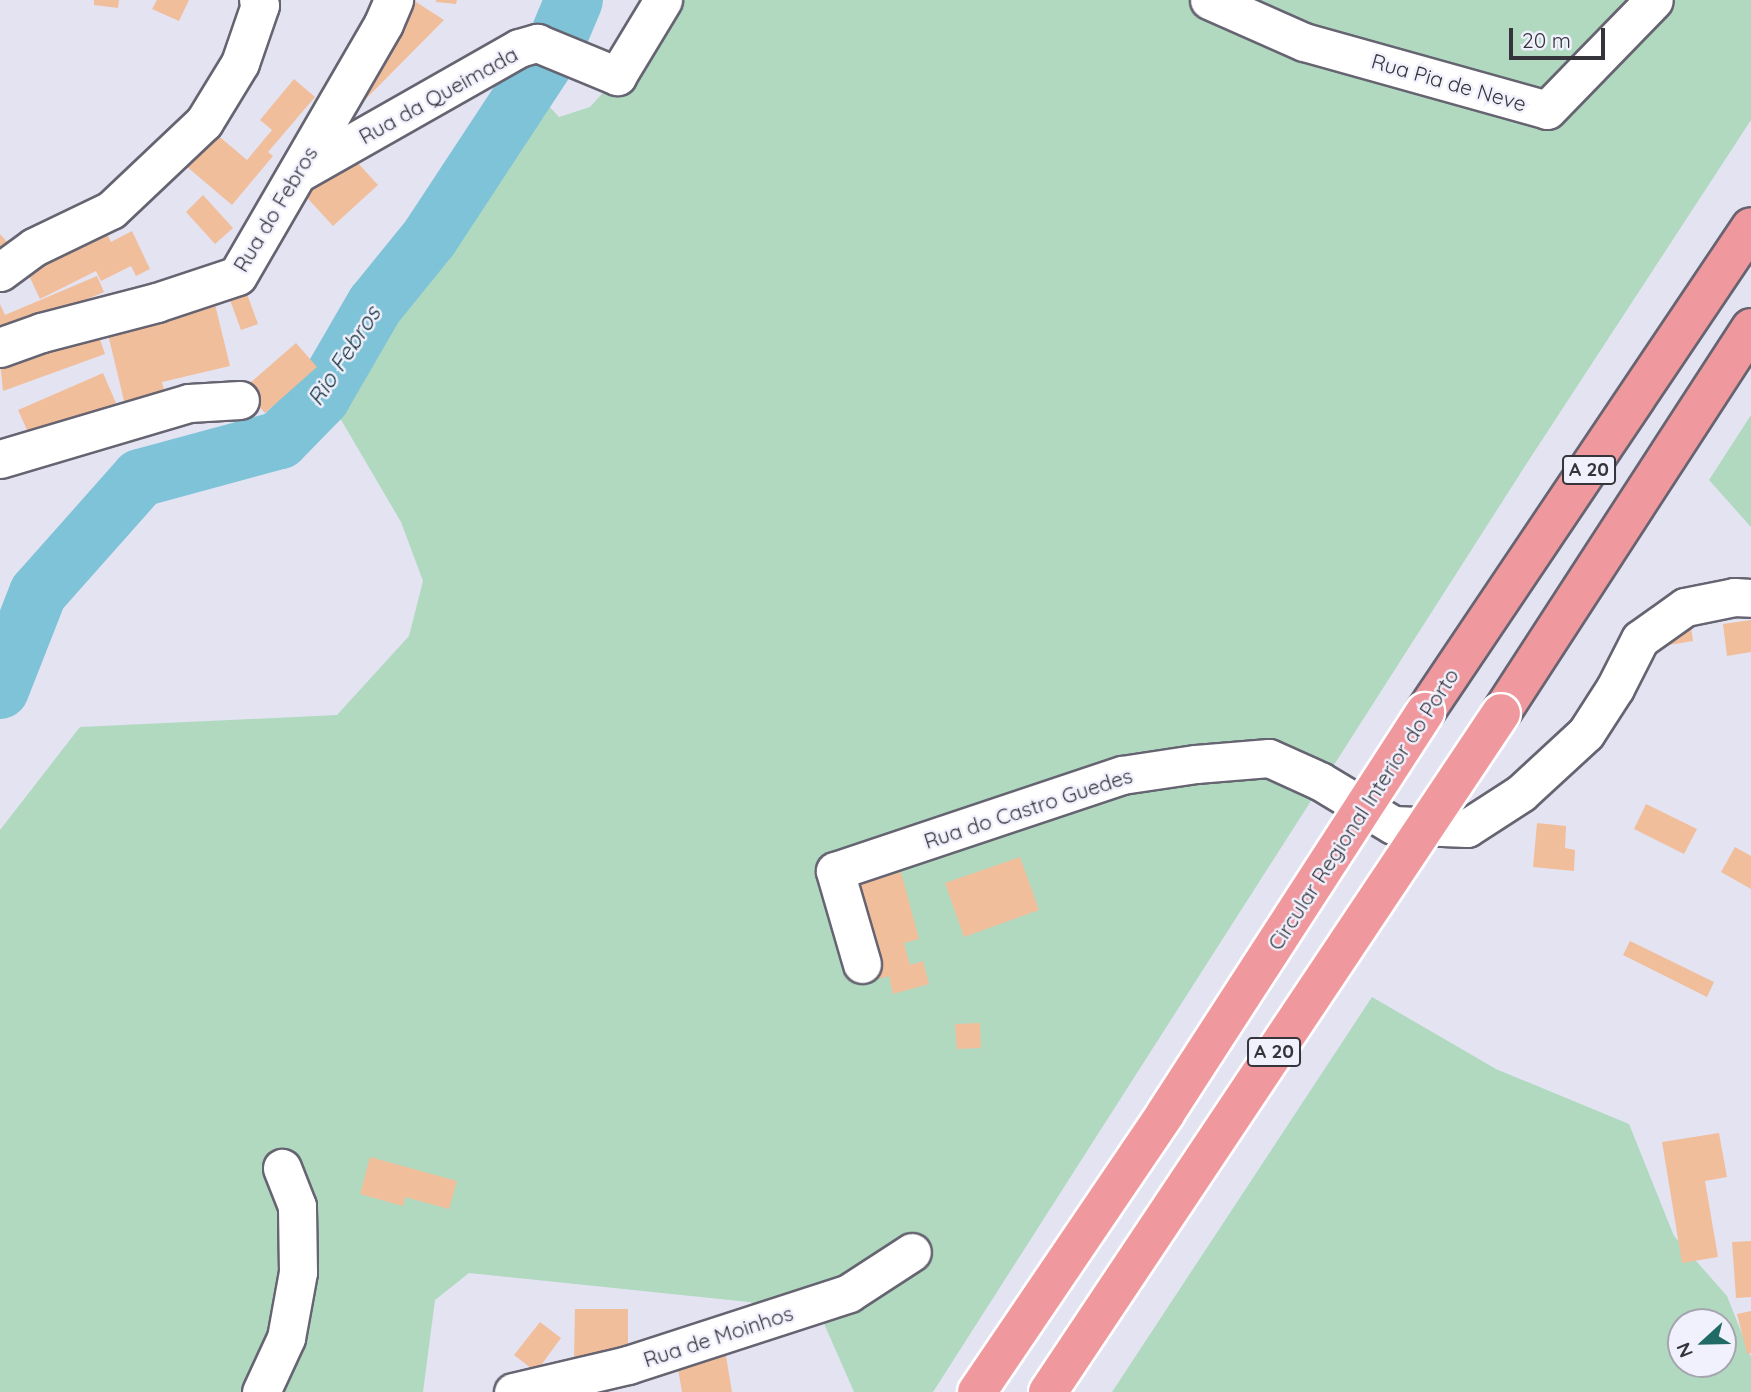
<!DOCTYPE html>
<style>
body{margin:0}
#map{position:relative;width:1751px;height:1392px;overflow:hidden;background:#e4e3f2;font-family:Quicksand,sans-serif}
div>[style]{position:absolute}
.green>*{inset:0;background:#b0d9c0}
.river>*{height:58px;margin:-29px;padding:0 29px;transform-origin:29px;border-radius:29px;background:#7ec3d7}
.building>*{inset:0;background:#f1be9c}
.roads{filter:drop-shadow(2px 0 #666471) drop-shadow(-2px 0 #666471) drop-shadow(0 2px #666471) drop-shadow(0 -2px #666471)}
.minor>*{height:37px;margin:-18.5px;padding:0 18.5px;transform-origin:18.5px;border-radius:18.5px;background:#fff}
.tertiary>*{height:38px;margin:-19px;padding:0 19px;transform-origin:19px;border-radius:19px;background:#fff}
.motorway>*{height:38px;margin:-19px;padding:0 19px;transform-origin:19px;border-radius:19px;background:#ef989e}
.bridges{filter:drop-shadow(2px 0 #fff) drop-shadow(-2px 0 #fff) drop-shadow(0 2px #fff) drop-shadow(0 -2px #fff)}
.motorway-bridge>*{height:38px;margin:-19px;padding:0 19px;transform-origin:19px;border-radius:19px;background:#ef989e}
span{translate:-50% -50%;white-space:nowrap;text-align:center;line-height:1.15;-webkit-text-stroke:5px #f1f0fd;paint-order:stroke}
.shield-label span{padding:2px 5px;background:#f1f0fd;border:2px solid;border-radius:5px;-webkit-text-stroke-width:0}
.shield-label{font-size:19px;color:#34343a;font-weight:700}
.street-label{font-size:21px;color:#34343a}
.water-label{font-size:23px;color:#12343d;font-style:italic}
.north{position:absolute;left:1667px;top:1308px;width:70px;height:70px;box-sizing:border-box;background:#f1f0fd;border:2px solid #a5a5af;border-radius:50%;rotate:248deg;font-size:19px;font-weight:700;line-height:28px;text-align:center;color:#34343a}
.north::after{content:'';display:block;margin:auto;width:24px;height:32px;background:#206b66;clip-path:polygon(50% 0,100% 100%,50% 72%,0 100%)}
.scale{position:absolute;left:1509px;top:28px;width:96px;height:32px;box-sizing:border-box;border:4px solid #34343a;border-top:0;padding-left:9px;font-size:21px;line-height:24px;white-space:nowrap;color:#34343a;-webkit-text-stroke:5px #f1f0fd;paint-order:stroke}
</style>
<div id="map">
<div class="green">
<div style="clip-path:polygon(662px 0,1751px 0,1751px 120px,1527px 463px,933px 1392px,854px 1392px,822px 1319px,749px 1302px,469px 1273px,435px 1300px,423px 1392px,0 1392px,0 830px,80px 727px,337px 715px,409px 636px,423px 581px,401px 522px,323px 389px,415px 242px,512px 66px,559px 117px,590px 107px,638px 54px)"></div>
<div style="clip-path:polygon(1751px 415px,1751px 527px,1709px 480px)"></div>
<div style="clip-path:polygon(evenodd,1372px 997px,1496px 1069px,1629px 1124px,1674px 1236px,1727px 1296px,1751px 1357px,1751px 1392px,1112px 1392px,1372px 997px,1681px 1322px,1723px 1322px,1723px 1364px,1681px 1364px,1681px 1322px)"></div>
</div>
<div class="river">
<div style="left:0;top:690px;width:104px;rotate:-68.6deg"></div>
<div style="left:38px;top:593px;width:154px;rotate:-48.4deg"></div>
<div style="left:140px;top:478px;width:145px;rotate:-15.2deg"></div>
<div style="left:280px;top:440px;width:59px;rotate:-45.7deg"></div>
<div style="left:321px;top:398px;width:108px;rotate:-59.9deg"></div>
<div style="left:375px;top:305px;width:87px;rotate:-51deg"></div>
<div style="left:430px;top:237px;width:224px;rotate:-56.7deg"></div>
<div style="left:553px;top:50px;width:54px;rotate:-67.2deg"></div>
</div>
<div class="building">
<div style="clip-path:polygon(94px 0,119px 0,118px 8px,94px 5px)"></div>
<div style="clip-path:polygon(157px 0,189px 0,179px 21px,152px 9px)"></div>
<div style="clip-path:polygon(413px 0,444px 20px,336px 129px,335px 128px)"></div>
<div style="clip-path:polygon(436px 0,457px 0,456px 4px,436px 2px)"></div>
<div style="clip-path:polygon(294px 79px,315px 97px,268px 152px,273px 156px,232px 205px,173px 155px,202px 122px,247px 160px,272px 130px,260px 120px)"></div>
<div style="clip-path:polygon(345px 149px,378px 185px,333px 226px,300px 190px)"></div>
<div style="clip-path:polygon(203px 195px,233px 228px,215px 244px,186px 212px)"></div>
<div style="clip-path:polygon(103px 226px,111px 242px,132px 231px,150px 269px,136px 276px,131px 266px,101px 281px,96px 271px,40px 299px,24px 265px)"></div>
<div style="clip-path:polygon(0 234px,15px 251px,0 264px)"></div>
<div style="clip-path:polygon(97px 276px,104px 292px,0 336px,0 304px,5px 315px)"></div>
<div style="clip-path:polygon(247px 294px,258px 324px,241px 330px,230px 300px)"></div>
<div style="clip-path:polygon(214px 300px,230px 366px,162px 382px,165px 395px,125px 405px,106px 326px)"></div>
<div style="clip-path:polygon(96px 328px,105px 354px,3px 391px,0 362px)"></div>
<div style="clip-path:polygon(296px 343px,317px 367px,265px 413px,243px 389px)"></div>
<div style="clip-path:polygon(103px 373px,116px 403px,31px 439px,18px 410px)"></div>
<div style="clip-path:polygon(1690px 620px,1693px 641px,1669px 645px,1666px 624px)"></div>
<div style="clip-path:polygon(1751px 620px,1751px 652px,1727px 656px,1723px 624px)"></div>
<div style="clip-path:polygon(1646px 804px,1697px 829px,1684px 854px,1634px 829px)"></div>
<div style="clip-path:polygon(1537px 823px,1566px 826px,1565px 848px,1575px 850px,1574px 871px,1533px 867px)"></div>
<div style="clip-path:polygon(1735px 847px,1751px 856px,1751px 889px,1721px 872px)"></div>
<div style="clip-path:polygon(1020px 857px,1039px 910px,964px 937px,945px 883px)"></div>
<div style="clip-path:polygon(901px 872px,919px 939px,904px 943px,910px 965px,923px 961px,929px 984px,893px 994px,889px 976px,874px 980px,851px 886px)"></div>
<div style="clip-path:polygon(1630px 941px,1714px 982px,1707px 997px,1623px 955px)"></div>
<div style="clip-path:polygon(980px 1023px,981px 1048px,957px 1049px,955px 1024px)"></div>
<div style="clip-path:polygon(1719px 1133px,1727px 1177px,1705px 1181px,1718px 1257px,1682px 1263px,1662px 1142px)"></div>
<div style="clip-path:polygon(370px 1157px,457px 1181px,449px 1209px,405px 1197px,403px 1206px,360px 1194px)"></div>
<div style="clip-path:polygon(1751px 1241px,1751px 1297px,1736px 1298px,1732px 1242px)"></div>
<div style="clip-path:polygon(575px 1309px,628px 1309px,628px 1358px,574px 1358px)"></div>
<div style="clip-path:polygon(1751px 1311px,1751px 1353px,1747px 1354px,1737px 1314px)"></div>
<div style="clip-path:polygon(540px 1322px,561px 1338px,536px 1372px,514px 1355px)"></div>
<div style="clip-path:polygon(724px 1344px,732px 1392px,682px 1392px,675px 1352px)"></div>
</div>
<div class="roads">
<div class="minor">
<div style="left:1209px;top:0;width:104px;rotate:23.9deg"></div>
<div style="left:1304px;top:42px;width:252px;rotate:15.6deg"></div>
<div style="left:1547px;top:110px;width:153px;rotate:-45.8deg"></div>
<div style="left:297px;top:174px;width:255px;rotate:-29.6deg"></div>
<div style="left:519px;top:48px;width:19px;rotate:-16deg"></div>
<div style="left:537px;top:43px;width:87px;rotate:22.4deg"></div>
<div style="left:617px;top:76px;width:89px;rotate:-58.8deg"></div>
<div style="left:0;top:272px;width:42px;rotate:-36.3deg"></div>
<div style="left:34px;top:247px;width:85px;rotate:-25.7deg"></div>
<div style="left:111px;top:210px;width:128px;rotate:-43.4deg"></div>
<div style="left:204px;top:122px;width:69px;rotate:-58.6deg"></div>
<div style="left:240px;top:63px;width:61px;rotate:-71deg"></div>
<div style="left:260px;top:5px;width:5px;rotate:-112deg"></div>
<div style="left:0;top:459px;width:197px;rotate:-16.5deg"></div>
<div style="left:189px;top:403px;width:51px;rotate:-3.4deg"></div>
<div style="left:862px;top:964px;width:97px;rotate:-106.2deg"></div>
<div style="left:835px;top:871px;width:303px;rotate:-18.5deg"></div>
<div style="left:1122px;top:775px;width:75px;rotate:-8.5deg"></div>
<div style="left:1196px;top:764px;width:73px;rotate:-4.7deg"></div>
<div style="left:1269px;top:758px;width:56px;rotate:24.3deg"></div>
<div style="left:1320px;top:781px;width:85px;rotate:31.1deg"></div>
<div style="left:1393px;top:825px;width:74px;rotate:2.3deg"></div>
<div style="left:1467px;top:828px;width:64px;rotate:-32.9deg"></div>
<div style="left:1521px;top:793px;width:88px;rotate:-42.7deg"></div>
<div style="left:1586px;top:733px;width:54px;rotate:-57.2deg"></div>
<div style="left:1615px;top:688px;width:55px;rotate:-63deg"></div>
<div style="left:1640px;top:639px;width:55px;rotate:-35.4deg"></div>
<div style="left:1685px;top:607px;width:50px;rotate:-11.5deg"></div>
<div style="left:1734px;top:597px;width:17px;rotate:3deg"></div>
<div style="left:261px;top:1392px;width:60px;rotate:-65.2deg"></div>
<div style="left:286px;top:1338px;width:67px;rotate:-79.7deg"></div>
<div style="left:298px;top:1272px;width:66px;rotate:-90.9deg"></div>
<div style="left:297px;top:1206px;width:41px;rotate:-111.5deg"></div>
<div style="left:513px;top:1392px;width:118px;rotate:-13.2deg"></div>
<div style="left:628px;top:1365px;width:232px;rotate:-18deg"></div>
<div style="left:849px;top:1293px;width:75px;rotate:-33.1deg"></div>
</div>
<div class="tertiary">
<div style="left:0;top:348px;width:45px;rotate:-19.7deg"></div>
<div style="left:42px;top:333px;width:119px;rotate:-14.6deg"></div>
<div style="left:157px;top:303px;width:85px;rotate:-18.4deg"></div>
<div style="left:238px;top:276px;width:291px;rotate:-59.9deg"></div>
<div style="left:384px;top:24px;width:26px;rotate:-67deg"></div>
</div>
<div class="motorway">
<div style="left:1425px;top:712px;width:584px;rotate:-56.09deg"></div>
<div style="left:1501px;top:713px;width:459px;rotate:-57deg"></div>
</div>
</div>
<div class="bridges">
<div class="motorway-bridge">
<div style="left:977px;top:1392px;width:336px;rotate:-55.9deg"></div>
<div style="left:1165px;top:1114px;width:479px;rotate:-57.1deg"></div>
<div style="left:1048px;top:1392px;width:816px;rotate:-56.29deg"></div>
</div>
</div>
<div class="shield-label">
<span style="left:1589px;top:470px">A 20</span>
<span style="left:1274px;top:1052px">A 20</span>
</div>
<div class="street-label">
<span style="left:1449px;top:82px;rotate:16deg">Rua Pia de Neve</span>
<span style="left:438px;top:95px;rotate:-29deg">Rua da Queimada</span>
<span style="left:275px;top:209px;rotate:-59deg">Rua do Febros</span>
<span style="left:1028px;top:808px;rotate:-18deg">Rua do Castro Guedes</span>
<span style="left:1363px;top:809px;rotate:-57deg">Circular Regional Interior do Porto</span>
<span style="left:718px;top:1336px;rotate:-18deg">Rua de Moinhos</span>
</div>
<div class="water-label">
<span style="left:344px;top:356px;rotate:-57deg">Rio Febros</span>
</div>
<div class="north">N</div>
<div class="scale">20 m</div>
</div>
